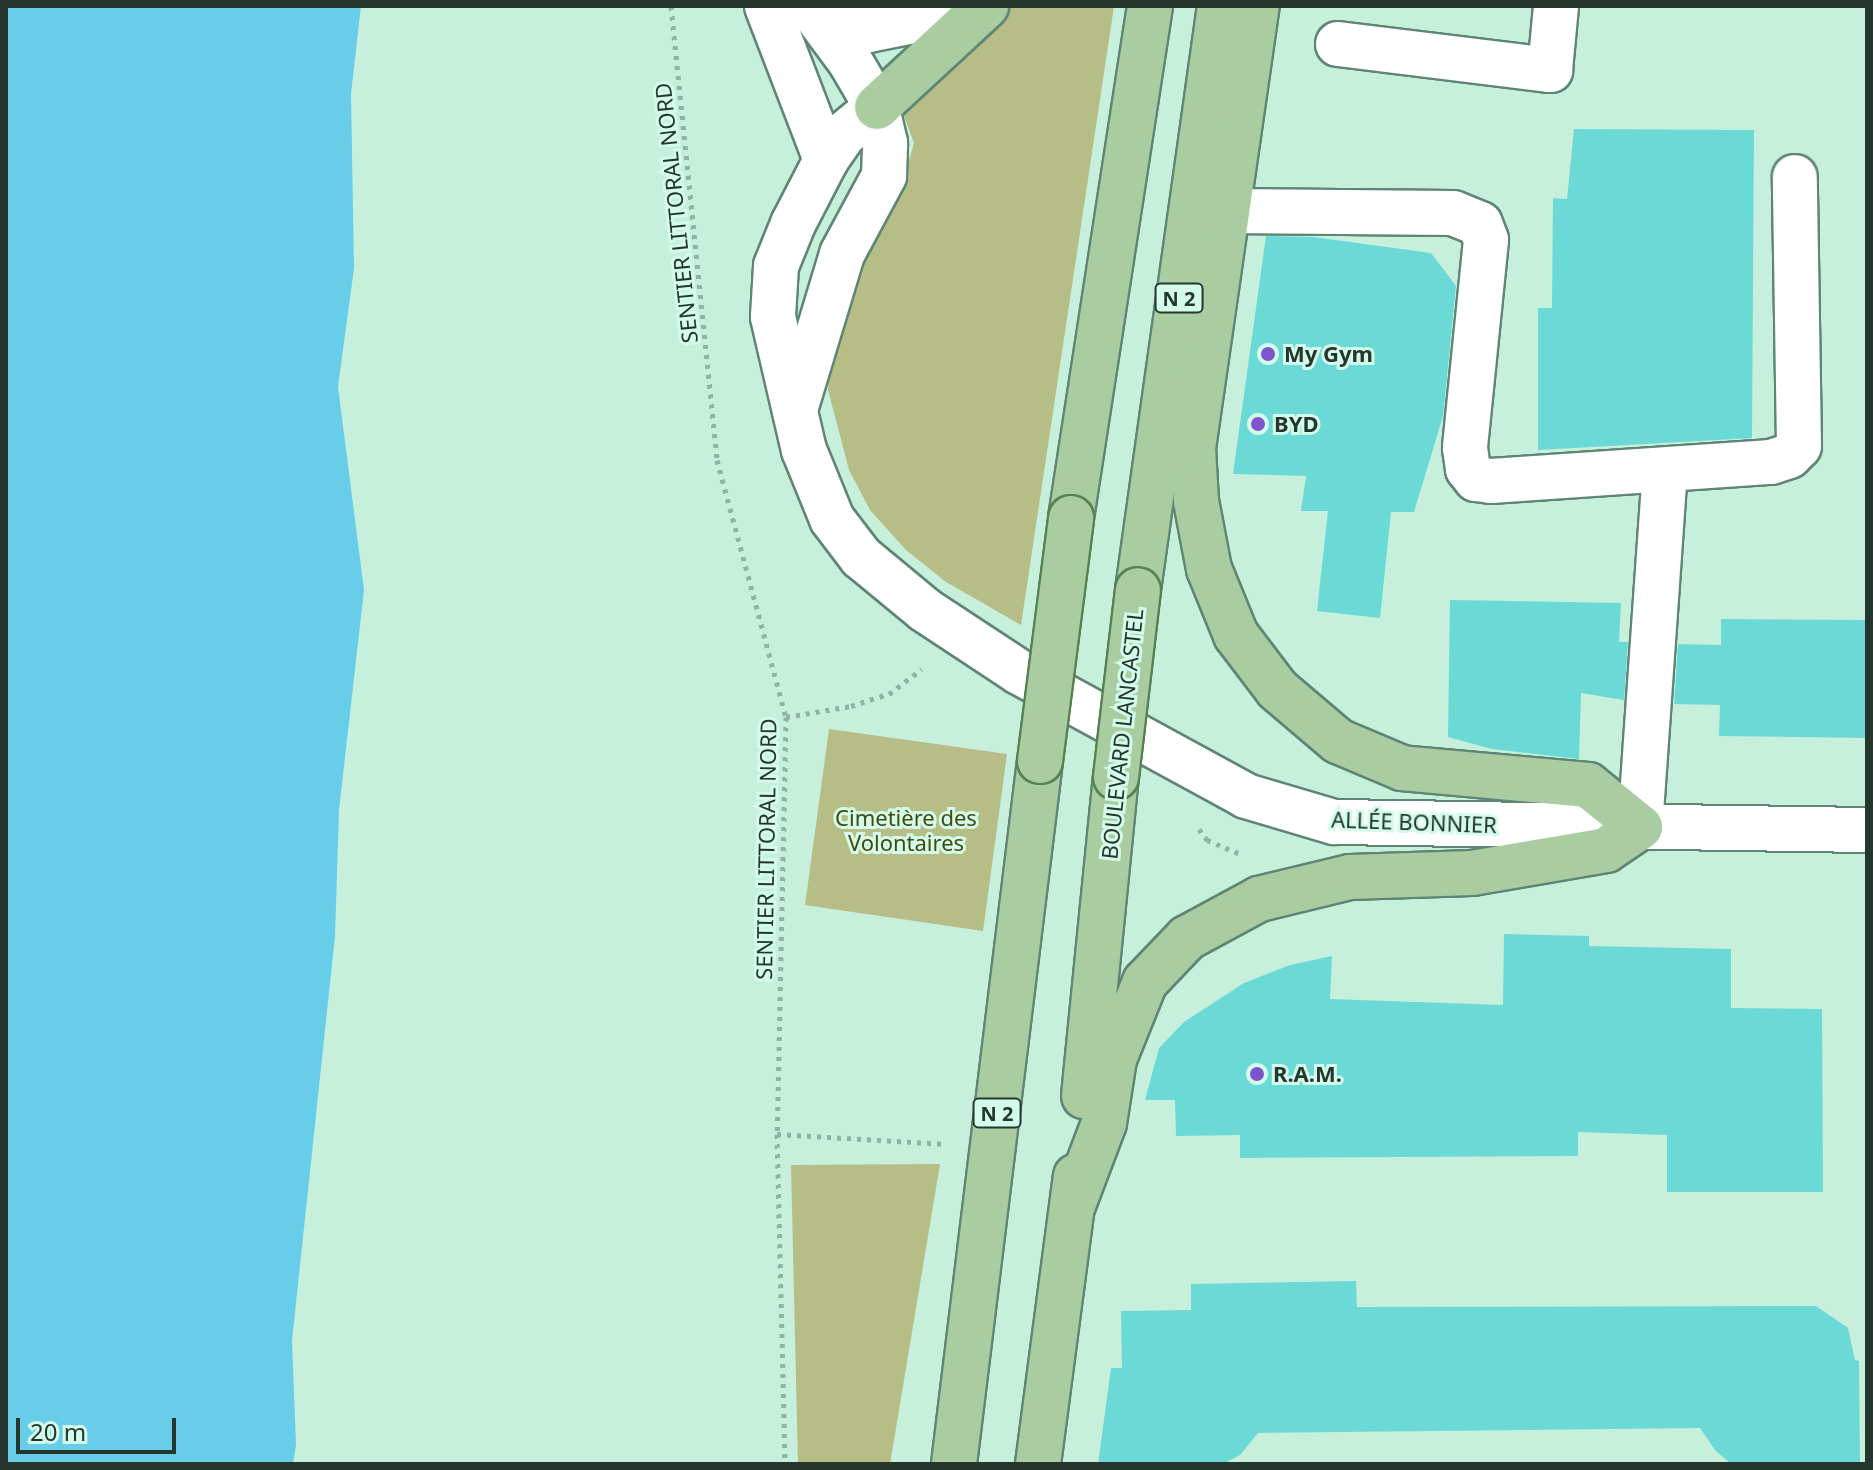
<!DOCTYPE html>
<meta charset="utf-8">
<style>
body{margin:0}
#map{position:relative;width:1873px;height:1470px;overflow:hidden;background:#c6efdc;font-family:"Noto Sans",sans-serif}
div>[style]{position:absolute}
.green>*{inset:0;background:#b7bd86}
.water>*{inset:0;background:#68cde9}
.building>*{inset:0;background:#6bdad6}
.path>*{height:5px;margin-top:-2.5px;transform-origin:0;background:repeating-linear-gradient(90deg,#91b3a3 0 4px,transparent 0 10px)}
.roads{filter:drop-shadow(2px 0 #5f8575) drop-shadow(-2px 0 #5f8575) drop-shadow(0 2px #5f8575) drop-shadow(0 -2px #5f8575)}
.minor>*{height:44px;margin:-22px;padding:0 22px;transform-origin:22px;border-radius:22px;background:#fff}
.major>*{height:44px;margin:-22px;padding:0 22px;transform-origin:22px;border-radius:22px;background:#a9cda1}
.bridges{filter:drop-shadow(2px 0 #568251) drop-shadow(-2px 0 #568251) drop-shadow(0 2px #568251) drop-shadow(0 -2px #568251)}
.major-bridge>*{height:44px;margin:-22px;padding:0 22px;transform-origin:22px;border-radius:22px;background:#a9cda1}
.dots>*{width:22px;height:22px;translate:-50% -50%;box-sizing:border-box;border:4px solid #d3fdea;border-radius:50%}
span{translate:-50% -50%;white-space:nowrap;text-align:center;line-height:1.15;-webkit-text-stroke:6px #d3fdea;paint-order:stroke}
.shield-label span{padding:2px 6px;background:#d3fdea;border:2px solid;border-radius:6px;-webkit-text-stroke-width:0}
.shield-label{font-size:20px;color:#25362f;font-weight:700}
.street-label{font-size:22px;color:#25362f}
.poi-label{font-size:22px;color:#25362f;font-weight:700}
.left{translate:0 -50%;text-align:left}
.park-label{font-size:22px;color:#45490d}
.frame{position:absolute;inset:0;border:8px solid #25362f;pointer-events:none}
.scale{position:absolute;left:16px;top:1418px;width:160px;height:36px;box-sizing:border-box;border:4px solid #25362f;border-top:0;padding-left:10px;font-size:24px;line-height:28px;white-space:nowrap;color:#25362f;-webkit-text-stroke:6px #d3fdea;paint-order:stroke}
</style>
<div id="map">
<div class="green">
<div style="clip-path:polygon(1003px 6px,1114px 6px,1021px 625px,946px 582px,906px 550px,870px 510px,849px 470px,828px 390px,829px 350px,859px 257px,886px 221px,903px 182px,914px 143px,898px 100px)"></div>
<div style="clip-path:polygon(829px 729px,1007px 754px,983px 931px,805px 905px)"></div>
<div style="clip-path:polygon(940px 1164px,890px 1464px,798px 1464px,791px 1165px)"></div>
</div>
<div class="water">
<div style="clip-path:polygon(6px 6px,361px 6px,351px 94px,354px 268px,338px 387px,364px 590px,339px 810px,335px 936px,292px 1341px,296px 1445px,293px 1464px,6px 1464px)"></div>
</div>
<div class="building">
<div style="clip-path:polygon(1574px 129px,1754px 130px,1752px 438px,1538px 450px,1538px 308px,1552px 308px,1553px 198px,1567px 199px)"></div>
<div style="clip-path:polygon(1266px 236px,1313px 237px,1431px 253px,1456px 286px,1443px 416px,1414px 512px,1391px 512px,1380px 618px,1317px 611px,1328px 511px,1301px 511px,1306px 476px,1233px 474px)"></div>
<div style="clip-path:polygon(1450px 600px,1621px 603px,1619px 642px,1628px 642px,1624px 700px,1581px 693px,1579px 759px,1492px 749px,1448px 737px)"></div>
<div style="clip-path:polygon(1721px 619px,1867px 620px,1867px 738px,1719px 736px,1720px 705px,1674px 704px,1678px 644px,1721px 645px)"></div>
<div style="clip-path:polygon(1504px 934px,1589px 936px,1589px 946px,1731px 949px,1731px 1008px,1822px 1009px,1823px 1192px,1667px 1192px,1667px 1135px,1578px 1132px,1578px 1156px,1240px 1158px,1240px 1135px,1176px 1136px,1175px 1100px,1145px 1100px,1159px 1048px,1184px 1022px,1244px 983px,1290px 965px,1332px 956px,1330px 999px,1503px 1005px)"></div>
<div style="clip-path:polygon(1356px 1281px,1357px 1307px,1816px 1306px,1848px 1328px,1855px 1360px,1859px 1361px,1860px 1464px,1731px 1464px,1715px 1450px,1700px 1428px,1258px 1433px,1240px 1455px,1223px 1464px,1098px 1464px,1111px 1368px,1122px 1368px,1121px 1311px,1191px 1310px,1191px 1284px)"></div>
</div>
<div class="path">
<div style="left:671px;top:6px;width:456px;rotate:84.2deg"></div>
<div style="left:717px;top:460px;width:266px;rotate:75deg"></div>
<div style="left:786px;top:717px;width:417px;rotate:91.2deg"></div>
<div style="left:777px;top:1134px;width:330px;rotate:88.6deg"></div>
<div style="left:786px;top:717px;width:66px;rotate:-9.6deg"></div>
<div style="left:851px;top:706px;width:40px;rotate:-18deg"></div>
<div style="left:889px;top:694px;width:41px;rotate:-37.1deg"></div>
<div style="left:1199px;top:829px;width:14px;rotate:54deg"></div>
<div style="left:1207px;top:840px;width:34px;rotate:23deg"></div>
<div style="left:777px;top:1134px;width:166px;rotate:3.4deg"></div>
</div>
<div class="roads">
<div class="minor">
<div style="left:767px;top:6px;width:165px;rotate:69deg"></div>
<div style="left:813px;top:8px;width:27px;rotate:39deg"></div>
<div style="left:834px;top:25px;width:35px;rotate:8deg"></div>
<div style="left:869px;top:30px;width:61px;rotate:-11.3deg"></div>
<div style="left:929px;top:18px;width:42px"></div>
<div style="left:1338px;top:44px;width:214px;rotate:7deg"></div>
<div style="left:1550px;top:70px;width:64px;rotate:-84.6deg"></div>
<div style="left:877px;top:107px;width:43px;rotate:140.7deg"></div>
<div style="left:844px;top:134px;width:32px;rotate:125deg"></div>
<div style="left:826px;top:160px;width:72px;rotate:117.3deg"></div>
<div style="left:793px;top:224px;width:45px;rotate:112deg"></div>
<div style="left:776px;top:266px;width:51px;rotate:93.4deg"></div>
<div style="left:773px;top:317px;width:137px;rotate:76.9deg"></div>
<div style="left:804px;top:450px;width:74px;rotate:67.9deg"></div>
<div style="left:832px;top:519px;width:48px;rotate:52.7deg"></div>
<div style="left:861px;top:557px;width:83px;rotate:39.6deg"></div>
<div style="left:925px;top:610px;width:113px;rotate:33.4deg"></div>
<div style="left:1019px;top:672px;width:259px;rotate:28.6deg"></div>
<div style="left:1246px;top:796px;width:92px;rotate:16.5deg"></div>
<div style="left:1334px;top:822px;width:533px;rotate:0.86deg"></div>
<div style="left:1229px;top:211px;width:224px;rotate:0.5deg"></div>
<div style="left:1453px;top:213px;width:29px;rotate:22deg"></div>
<div style="left:1480px;top:224px;width:17px;rotate:69deg"></div>
<div style="left:1486px;top:240px;width:209px;rotate:95.8deg"></div>
<div style="left:1465px;top:448px;width:21px;rotate:82deg"></div>
<div style="left:1468px;top:469px;width:13px;rotate:51deg"></div>
<div style="left:1476px;top:479px;width:15px;rotate:8deg"></div>
<div style="left:1491px;top:481px;width:281px;rotate:-3.9deg"></div>
<div style="left:1771px;top:462px;width:19px;rotate:-18deg"></div>
<div style="left:1789px;top:456px;width:14px;rotate:-45deg"></div>
<div style="left:1799px;top:446px;width:269px;rotate:-90.9deg"></div>
<div style="left:795px;top:410px;width:163px;rotate:-73.2deg"></div>
<div style="left:842px;top:254px;width:89px;rotate:-61.7deg"></div>
<div style="left:884px;top:176px;width:33px;rotate:-88deg"></div>
<div style="left:885px;top:143px;width:37px;rotate:-103deg"></div>
<div style="left:877px;top:107px;width:53px;rotate:-120.4deg"></div>
<div style="left:850px;top:61px;width:69px;rotate:-126.7deg"></div>
<div style="left:1640px;top:827px;width:357px;rotate:-86deg"></div>
</div>
<div class="major">
<div style="left:877px;top:107px;width:149px;rotate:-42.8deg"></div>
<div style="left:1071px;top:518px;width:518px;rotate:-81.23deg"></div>
<div style="left:1138px;top:590px;width:590px;rotate:-82.01deg"></div>
<div style="left:1084px;top:1096px;width:321px;rotate:-84.3deg"></div>
<div style="left:1073px;top:1205px;width:88px;rotate:-69.3deg"></div>
<div style="left:1104px;top:1123px;width:65px;rotate:-81.1deg"></div>
<div style="left:1114px;top:1059px;width:83px;rotate:-68.1deg"></div>
<div style="left:1145px;top:982px;width:61px;rotate:-46.3deg"></div>
<div style="left:1187px;top:938px;width:82px;rotate:-28.4deg"></div>
<div style="left:1259px;top:899px;width:94px;rotate:-13.6deg"></div>
<div style="left:1350px;top:877px;width:122px;rotate:-1.9deg"></div>
<div style="left:1472px;top:873px;width:136px;rotate:-9.7deg"></div>
<div style="left:1606px;top:850px;width:41px;rotate:-34.1deg"></div>
<div style="left:1640px;top:827px;width:67px;rotate:-141.1deg"></div>
<div style="left:1588px;top:785px;width:187px;rotate:-174.8deg"></div>
<div style="left:1402px;top:768px;width:69px;rotate:-157.1deg"></div>
<div style="left:1338px;top:741px;width:80px;rotate:-139.6deg"></div>
<div style="left:1277px;top:689px;width:68px;rotate:-127.2deg"></div>
<div style="left:1236px;top:635px;width:71px;rotate:-112.2deg"></div>
<div style="left:1209px;top:569px;width:69px;rotate:-100.8deg"></div>
<div style="left:1196px;top:501px;width:53px;rotate:-93.2deg"></div>
<div style="left:1193px;top:448px;width:447px;rotate:-81.8deg"></div>
<div style="left:954px;top:1464px;width:708px;rotate:-83.03deg"></div>
<div style="left:1038px;top:1464px;width:290px;rotate:-82.5deg"></div>
</div>
</div>
<div class="bridges">
<div class="major-bridge">
<div style="left:1040px;top:761px;width:245px;rotate:-82.7deg"></div>
<div style="left:1116px;top:777px;width:188px;rotate:-83.3deg"></div>
</div>
</div>
<div class="dots">
<div style="left:1268px;top:354px;background:#7e53cc"></div>
<div style="left:1258px;top:424px;background:#7e53cc"></div>
<div style="left:1257px;top:1074px;background:#7e53cc"></div>
</div>
<div class="shield-label">
<span style="left:1179px;top:298px">N 2</span>
<span style="left:997px;top:1113px">N 2</span>
</div>
<div class="street-label">
<span style="left:676px;top:213px;rotate:-96deg">SENTIER LITTORAL NORD</span>
<span style="left:1122px;top:734px;rotate:-84deg">BOULEVARD LANCASTEL</span>
<span style="left:1414px;top:822px;rotate:2deg">ALLÉE BONNIER</span>
<span style="left:766px;top:849px;rotate:-89deg">SENTIER LITTORAL NORD</span>
</div>
<div class="poi-label">
<span class="left" style="left:1284px;top:354px">My Gym</span>
<span class="left" style="left:1274px;top:424px">BYD</span>
<span class="left" style="left:1273px;top:1074px">R.A.M.</span>
</div>
<div class="park-label">
<span style="left:906px;top:830px">Cimetière des<br>Volontaires</span>
</div>
<div class="frame"></div>
<div class="scale">20 m</div>
</div>
